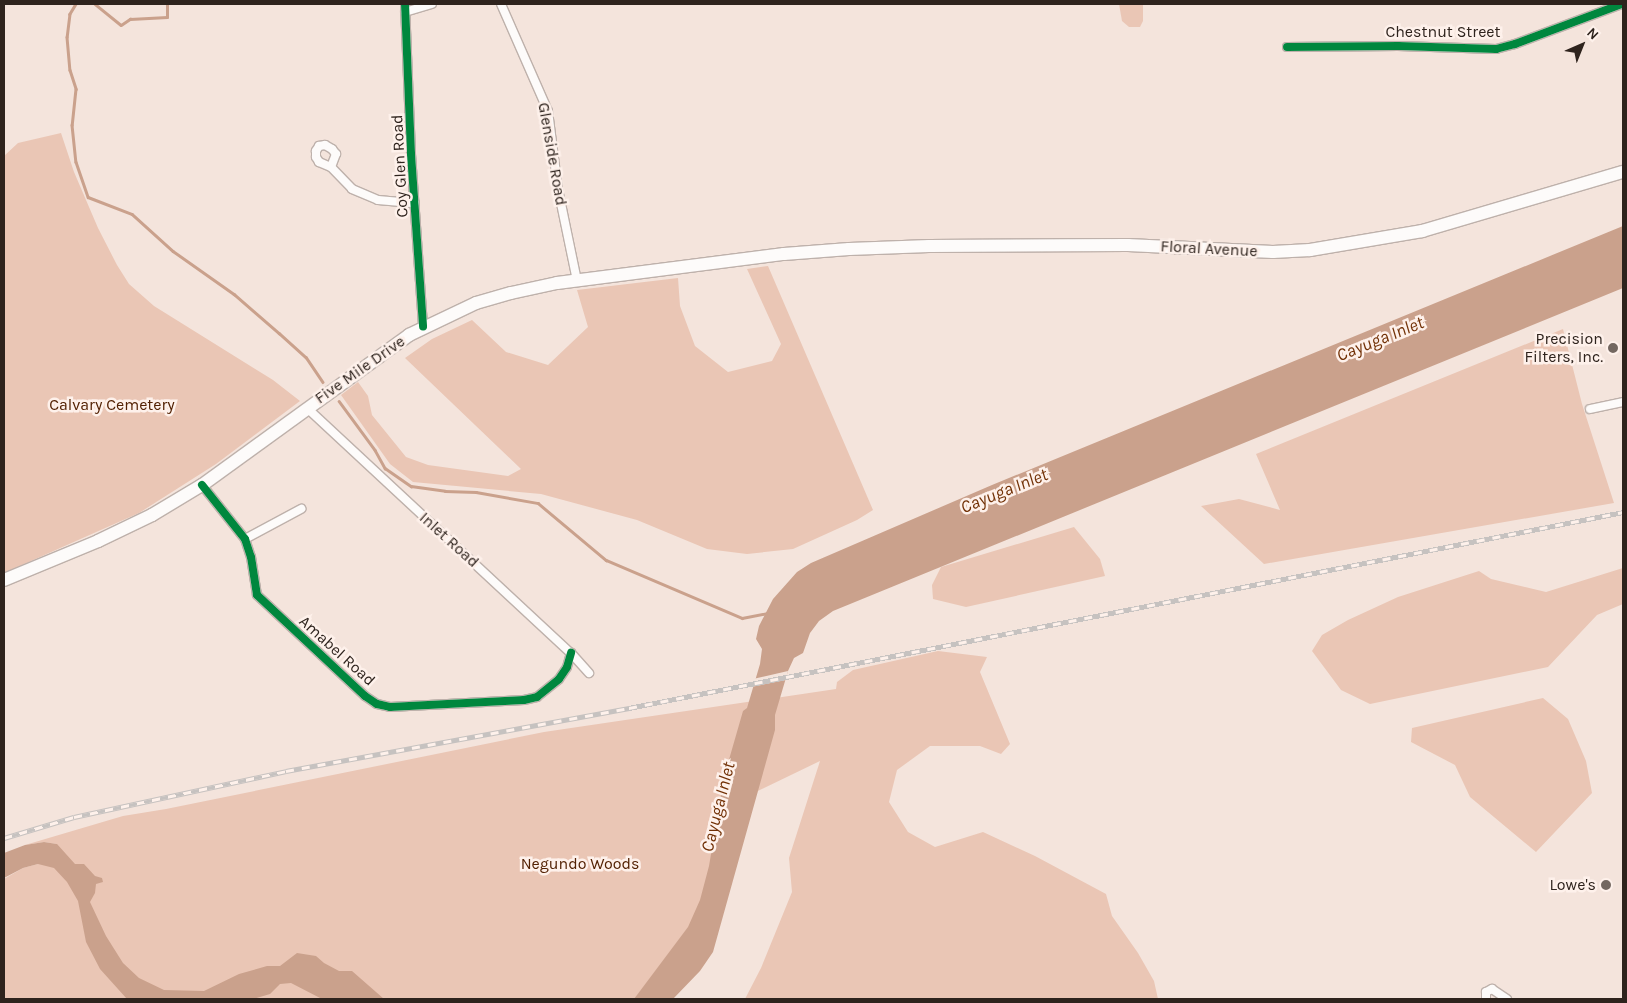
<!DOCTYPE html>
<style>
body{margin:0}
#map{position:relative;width:1627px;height:1003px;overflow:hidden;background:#f4e4dc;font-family:Karla,sans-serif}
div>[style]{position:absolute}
.green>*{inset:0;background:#eac6b5}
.water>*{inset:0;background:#caa18c}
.pier>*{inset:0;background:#f4e4dc}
.stream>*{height:2.5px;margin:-1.25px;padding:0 1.25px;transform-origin:1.25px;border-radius:1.25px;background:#caa18c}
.roads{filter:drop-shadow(1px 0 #beb1ab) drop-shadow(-1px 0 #beb1ab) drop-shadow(0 1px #beb1ab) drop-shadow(0 -1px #beb1ab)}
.minor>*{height:8px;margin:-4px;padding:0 4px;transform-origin:4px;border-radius:4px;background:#fdfbfa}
.primary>*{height:12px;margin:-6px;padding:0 6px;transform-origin:6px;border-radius:6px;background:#fdfbfa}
.rail>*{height:4.5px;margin-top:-2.25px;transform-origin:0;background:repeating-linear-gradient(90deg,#fef1eb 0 8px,#c6c2c0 0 16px);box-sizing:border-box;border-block:1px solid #c6c2c0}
.cycleway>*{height:8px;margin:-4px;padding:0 4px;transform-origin:4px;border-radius:4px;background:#00873e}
.dots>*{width:14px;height:14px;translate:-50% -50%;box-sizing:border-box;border:2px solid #fef1eb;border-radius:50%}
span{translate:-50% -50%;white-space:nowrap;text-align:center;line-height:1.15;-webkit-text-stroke:5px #fef1eb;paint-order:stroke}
.street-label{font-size:16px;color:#2e231d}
.poi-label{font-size:16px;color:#2e231d}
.right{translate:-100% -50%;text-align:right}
.park-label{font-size:16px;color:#532103}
.water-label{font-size:18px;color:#723106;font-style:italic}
.frame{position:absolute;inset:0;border:5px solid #2e231d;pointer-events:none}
.north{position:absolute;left:1557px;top:20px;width:50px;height:50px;-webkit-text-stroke:4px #fef1eb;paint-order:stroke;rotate:44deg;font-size:14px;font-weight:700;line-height:20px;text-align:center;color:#2e231d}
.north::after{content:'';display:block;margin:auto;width:18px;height:22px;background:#2e231d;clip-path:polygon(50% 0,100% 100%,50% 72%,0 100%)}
</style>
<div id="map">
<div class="green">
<div style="clip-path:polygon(1119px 4px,1143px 4px,1143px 21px,1140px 27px,1129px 27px,1122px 21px)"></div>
<div style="clip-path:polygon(61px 133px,74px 172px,98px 228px,117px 265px,129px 284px,154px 306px,273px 380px,300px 401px,216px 464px,139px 513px,4px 573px,4px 156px,18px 143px)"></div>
<div style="clip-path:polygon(768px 266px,873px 510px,857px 520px,793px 549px,747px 554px,707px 549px,637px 520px,541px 494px,413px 482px,390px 464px,341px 395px,358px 382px,368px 396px,372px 415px,406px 457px,428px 465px,508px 476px,521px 469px,405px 358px,432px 339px,472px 320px,506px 352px,548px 365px,588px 327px,577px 290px,678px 278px,680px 306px,695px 346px,728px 372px,772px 361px,781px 344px,747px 269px)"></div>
<div style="clip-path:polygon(1563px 329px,1582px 404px,1614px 503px,1264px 564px,1201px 506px,1239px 499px,1280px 510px,1256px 454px)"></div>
<div style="clip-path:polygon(1074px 527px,1100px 559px,1105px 576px,966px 607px,933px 599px,932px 585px,941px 567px)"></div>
<div style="clip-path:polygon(1623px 568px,1623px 604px,1597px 615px,1548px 667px,1370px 704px,1341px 690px,1312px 651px,1322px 635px,1348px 620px,1398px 597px,1479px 571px,1491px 579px,1546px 592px)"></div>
<div style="clip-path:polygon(938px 651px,987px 657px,980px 672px,1010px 744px,1001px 754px,980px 746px,930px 746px,897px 770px,889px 802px,908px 832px,935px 847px,983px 832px,1035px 856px,1106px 894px,1112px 916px,1138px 953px,1154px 981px,1158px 999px,745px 999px,761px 968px,792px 892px,789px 858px,820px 761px,737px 801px,717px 892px,653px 999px,4px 999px,4px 879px,23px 868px,38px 864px,57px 844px,44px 842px,25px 845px,123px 816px,166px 809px,544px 732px,836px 689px,837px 682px,853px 670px)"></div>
<div style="clip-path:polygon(1543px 698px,1568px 719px,1586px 761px,1592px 793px,1536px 852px,1470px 797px,1455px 765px,1411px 742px,1412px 728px)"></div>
</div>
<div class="water">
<div style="clip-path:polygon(1623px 226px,1623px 288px,833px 611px,819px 621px,810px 633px,803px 653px,794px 658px,788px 671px,775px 715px,775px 730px,713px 952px,700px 971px,673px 999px,634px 999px,688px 927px,700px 900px,709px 866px,724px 777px,743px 711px,747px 708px,760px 664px,762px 649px,756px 639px,759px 626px,773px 599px,797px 572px,811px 563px,992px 485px)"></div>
<div style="clip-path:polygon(44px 842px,57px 844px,75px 864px,84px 864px,95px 876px,102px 878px,103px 882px,96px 884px,95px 893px,90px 902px,106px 936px,123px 963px,139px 978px,164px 990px,204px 991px,239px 974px,267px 966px,280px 966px,297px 953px,316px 956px,324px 963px,339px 971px,352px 971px,384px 999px,322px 999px,291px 983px,280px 984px,270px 994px,253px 999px,127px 999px,100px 969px,86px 942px,78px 901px,67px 882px,54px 868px,38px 864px,23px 868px,4px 878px,4px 853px,25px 845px)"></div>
</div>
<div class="pier">
<div style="clip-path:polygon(788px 671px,786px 680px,751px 687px,753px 679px)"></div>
</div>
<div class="stream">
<div style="left:76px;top:4px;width:12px;rotate:121deg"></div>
<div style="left:70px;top:14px;width:23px;rotate:97deg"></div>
<div style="left:67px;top:37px;width:33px;rotate:85deg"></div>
<div style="left:70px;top:70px;width:20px;rotate:72deg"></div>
<div style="left:76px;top:89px;width:36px;rotate:96deg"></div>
<div style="left:72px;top:125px;width:37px;rotate:84deg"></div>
<div style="left:76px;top:162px;width:37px;rotate:71deg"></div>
<div style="left:88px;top:197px;width:47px;rotate:21.1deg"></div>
<div style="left:132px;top:214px;width:55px;rotate:42.1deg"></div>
<div style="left:173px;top:251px;width:75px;rotate:35.2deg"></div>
<div style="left:234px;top:294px;width:60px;rotate:40.9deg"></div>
<div style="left:279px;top:333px;width:36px;rotate:42deg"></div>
<div style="left:306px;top:357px;width:30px;rotate:56deg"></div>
<div style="left:95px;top:4px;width:33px;rotate:39deg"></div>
<div style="left:121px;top:25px;width:11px;rotate:-34deg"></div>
<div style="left:130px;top:19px;width:37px;rotate:-3deg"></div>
<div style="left:167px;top:17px;width:13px;rotate:-90deg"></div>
<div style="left:339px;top:401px;width:61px;rotate:53.7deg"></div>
<div style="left:375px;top:450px;width:21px;rotate:61deg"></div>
<div style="left:385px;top:468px;width:32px;rotate:35deg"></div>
<div style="left:411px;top:486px;width:34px;rotate:8deg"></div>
<div style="left:445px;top:491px;width:31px;rotate:2deg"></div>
<div style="left:476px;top:492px;width:63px;rotate:10.1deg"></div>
<div style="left:538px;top:503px;width:89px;rotate:40deg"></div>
<div style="left:606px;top:560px;width:148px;rotate:23.1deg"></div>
<div style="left:742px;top:618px;width:25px;rotate:-11deg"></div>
</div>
<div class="roads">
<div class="minor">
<div style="left:405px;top:4px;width:150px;rotate:87.7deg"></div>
<div style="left:411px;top:154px;width:173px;rotate:86deg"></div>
<div style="left:501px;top:4px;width:117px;rotate:66.3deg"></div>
<div style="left:548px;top:111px;width:79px;rotate:82.7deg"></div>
<div style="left:558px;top:189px;width:94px;rotate:78.3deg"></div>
<div style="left:405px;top:12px;width:28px;rotate:-17deg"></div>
<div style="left:1287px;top:47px;width:111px;rotate:-0.5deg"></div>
<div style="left:1398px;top:46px;width:98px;rotate:1.8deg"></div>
<div style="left:1496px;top:49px;width:20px;rotate:-15deg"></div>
<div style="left:1515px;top:44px;width:114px;rotate:-20.5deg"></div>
<div style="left:331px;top:167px;width:14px;rotate:-69deg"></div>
<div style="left:336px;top:154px;width:6px;rotate:-129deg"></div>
<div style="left:332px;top:149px;width:8px;rotate:-150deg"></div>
<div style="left:325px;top:145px;width:6px;rotate:171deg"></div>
<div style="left:319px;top:146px;width:6px;rotate:121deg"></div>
<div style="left:316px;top:151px;width:6px;rotate:90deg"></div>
<div style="left:316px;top:157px;width:6px;rotate:59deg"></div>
<div style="left:319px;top:162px;width:13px;rotate:23deg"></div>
<div style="left:331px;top:167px;width:30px;rotate:46deg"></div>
<div style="left:352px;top:189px;width:28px;rotate:23deg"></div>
<div style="left:378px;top:200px;width:37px;rotate:5deg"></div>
<div style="left:307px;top:408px;width:360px;rotate:42.9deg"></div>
<div style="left:571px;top:653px;width:27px;rotate:48deg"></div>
<div style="left:1590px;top:409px;width:34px;rotate:-12deg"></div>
<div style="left:202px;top:485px;width:69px;rotate:51.5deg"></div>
<div style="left:245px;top:539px;width:19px;rotate:72deg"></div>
<div style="left:251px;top:557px;width:38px;rotate:81deg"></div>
<div style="left:257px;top:595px;width:148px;rotate:43.1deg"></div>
<div style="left:365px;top:696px;width:14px;rotate:34deg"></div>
<div style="left:377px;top:704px;width:13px;rotate:13deg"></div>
<div style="left:390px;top:707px;width:134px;rotate:-3deg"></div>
<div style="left:524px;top:700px;width:13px;rotate:-13deg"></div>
<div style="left:537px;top:697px;width:28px;rotate:-39deg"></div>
<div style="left:559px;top:679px;width:14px;rotate:-56deg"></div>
<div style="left:567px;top:667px;width:15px;rotate:-74deg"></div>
<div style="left:245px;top:539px;width:64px;rotate:-28.2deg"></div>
<div style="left:1486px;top:999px;width:7px;rotate:-90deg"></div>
<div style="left:1486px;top:992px;width:7px;rotate:-27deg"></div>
<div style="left:1492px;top:989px;width:18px;rotate:34deg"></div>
</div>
<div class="primary">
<div style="left:4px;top:580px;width:102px;rotate:-22.5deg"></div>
<div style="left:98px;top:541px;width:60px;rotate:-25.7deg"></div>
<div style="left:152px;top:515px;width:58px;rotate:-31deg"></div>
<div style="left:202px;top:485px;width:256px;rotate:-35.9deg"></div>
<div style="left:409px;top:335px;width:74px;rotate:-25.5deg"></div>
<div style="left:476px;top:303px;width:36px;rotate:-16deg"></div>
<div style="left:511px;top:293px;width:47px;rotate:-12.3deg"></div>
<div style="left:557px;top:283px;width:229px;rotate:-7.3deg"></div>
<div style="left:784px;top:254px;width:65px;rotate:-4.4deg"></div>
<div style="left:849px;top:249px;width:80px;rotate:-2.1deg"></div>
<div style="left:929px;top:246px;width:199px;rotate:-0.3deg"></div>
<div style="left:1128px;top:245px;width:145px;rotate:2.8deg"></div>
<div style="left:1273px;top:252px;width:37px;rotate:-3deg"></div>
<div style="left:1310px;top:250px;width:114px;rotate:-9.6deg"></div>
<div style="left:1422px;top:231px;width:209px;rotate:-16.4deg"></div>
</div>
</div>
<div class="rail">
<div style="left:4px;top:838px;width:73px;rotate:-16.7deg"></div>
<div style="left:74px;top:817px;width:217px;rotate:-12.2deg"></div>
<div style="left:286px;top:771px;width:349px;rotate:-10.4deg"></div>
<div style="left:629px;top:708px;width:1013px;rotate:-11.15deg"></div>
</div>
<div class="cycleway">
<div style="left:405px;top:4px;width:150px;rotate:87.7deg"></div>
<div style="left:411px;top:154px;width:173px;rotate:86deg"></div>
<div style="left:1287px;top:47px;width:111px;rotate:-0.5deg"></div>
<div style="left:1398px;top:46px;width:98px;rotate:1.8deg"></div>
<div style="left:1496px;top:49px;width:20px;rotate:-15deg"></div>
<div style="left:1515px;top:44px;width:114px;rotate:-20.5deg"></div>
<div style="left:202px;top:485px;width:69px;rotate:51.5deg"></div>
<div style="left:245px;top:539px;width:19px;rotate:72deg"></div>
<div style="left:251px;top:557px;width:38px;rotate:81deg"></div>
<div style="left:257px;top:595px;width:148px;rotate:43.1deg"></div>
<div style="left:365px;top:696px;width:14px;rotate:34deg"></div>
<div style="left:377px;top:704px;width:13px;rotate:13deg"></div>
<div style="left:390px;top:707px;width:134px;rotate:-3deg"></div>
<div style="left:524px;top:700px;width:13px;rotate:-13deg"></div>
<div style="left:537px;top:697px;width:28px;rotate:-39deg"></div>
<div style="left:559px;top:679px;width:14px;rotate:-56deg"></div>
<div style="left:567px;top:667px;width:15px;rotate:-74deg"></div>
</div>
<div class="dots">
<div style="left:1613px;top:348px;background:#736760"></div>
<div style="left:1606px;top:885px;background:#736760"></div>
</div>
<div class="street-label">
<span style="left:1443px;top:32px">Chestnut Street</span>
<span style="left:552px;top:154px;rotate:80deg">Glenside Road</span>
<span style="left:400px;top:166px;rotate:-93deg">Coy Glen Road</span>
<span style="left:1209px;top:249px;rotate:3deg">Floral Avenue</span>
<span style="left:360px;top:370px;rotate:-35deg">Five Mile Drive</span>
<span style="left:449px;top:540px;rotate:42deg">Inlet Road</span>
<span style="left:337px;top:651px;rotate:42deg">Amabel Road</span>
</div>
<div class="poi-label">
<span class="right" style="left:1603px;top:348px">Precision<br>Filters, Inc.</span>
<span class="right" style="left:1596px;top:885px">Lowe's</span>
</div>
<div class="park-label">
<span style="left:112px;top:405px">Calvary Cemetery</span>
<span style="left:580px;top:864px">Negundo Woods</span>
</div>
<div class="water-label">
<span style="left:1380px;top:339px;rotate:-22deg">Cayuga Inlet</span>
<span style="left:1004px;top:491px;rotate:-22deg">Cayuga Inlet</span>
<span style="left:718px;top:807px;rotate:-76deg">Cayuga Inlet</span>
</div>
<div class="frame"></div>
<div class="north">N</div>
</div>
